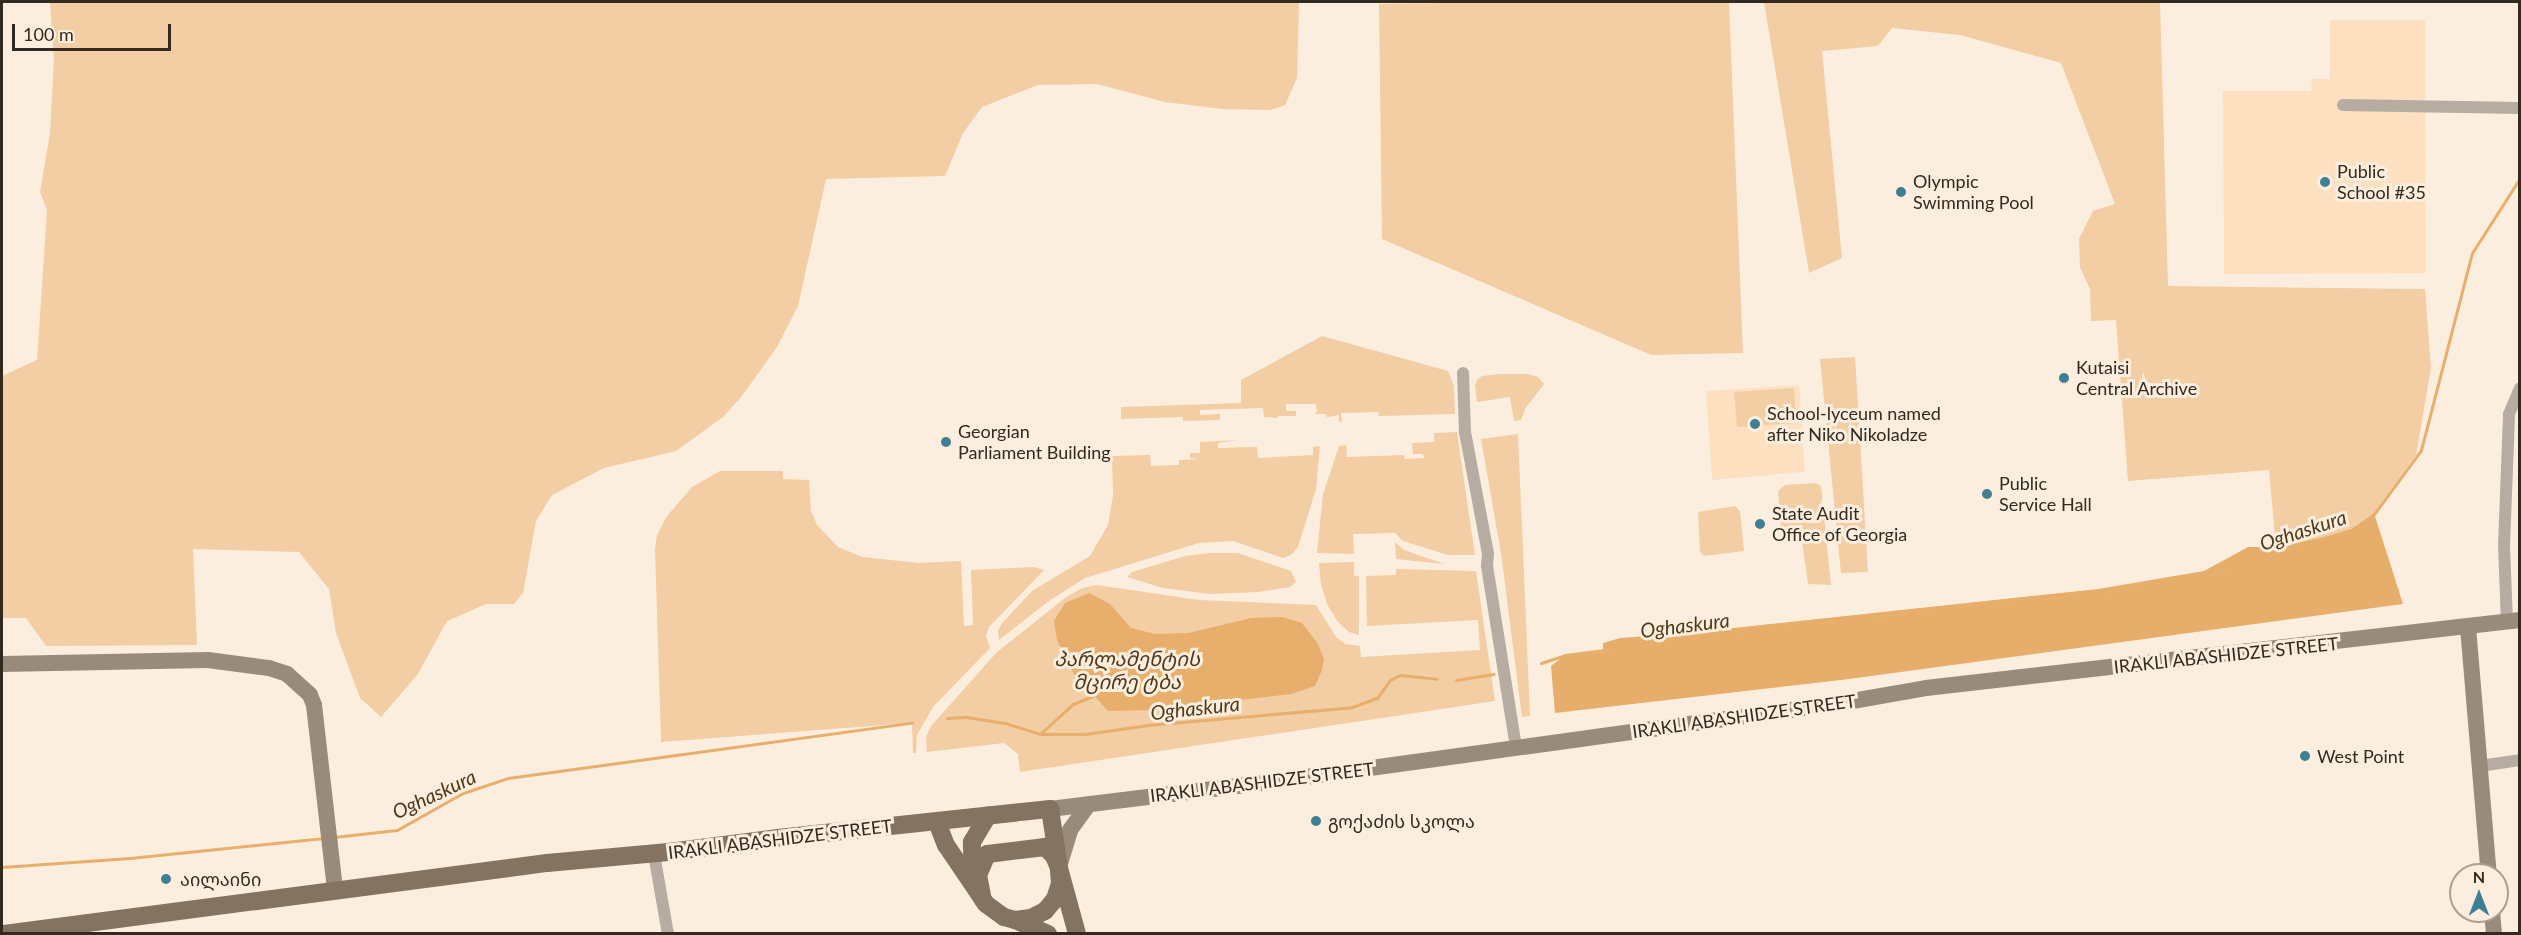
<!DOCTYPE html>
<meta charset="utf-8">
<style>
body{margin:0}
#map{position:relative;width:2521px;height:935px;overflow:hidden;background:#fceede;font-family:Lato,"Noto Sans Georgian",sans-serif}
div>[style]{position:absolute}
.built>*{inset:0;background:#fce0c0}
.green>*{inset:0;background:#f3cda3}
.forest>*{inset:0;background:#e6ae6a}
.water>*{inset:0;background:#e7af6b}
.stream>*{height:3px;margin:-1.5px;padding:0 1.5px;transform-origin:1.5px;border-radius:1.5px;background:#e7af6b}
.street>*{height:12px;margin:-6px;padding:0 6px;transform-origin:6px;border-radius:6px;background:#b6aca1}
.secondary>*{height:16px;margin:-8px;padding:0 8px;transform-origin:8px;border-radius:8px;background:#998b7b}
.primary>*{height:18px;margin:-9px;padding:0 9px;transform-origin:9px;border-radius:9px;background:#847360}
.dots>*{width:16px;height:16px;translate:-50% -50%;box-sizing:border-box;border:3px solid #fceede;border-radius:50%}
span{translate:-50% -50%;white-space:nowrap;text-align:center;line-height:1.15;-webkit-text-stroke:6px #fceede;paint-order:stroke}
.poi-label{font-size:18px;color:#32291f}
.left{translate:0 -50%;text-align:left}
.street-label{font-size:18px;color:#32291f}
.water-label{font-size:20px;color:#4f381a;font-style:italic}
.frame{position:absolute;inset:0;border:3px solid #32291f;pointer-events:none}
.north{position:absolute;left:2449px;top:863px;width:60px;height:60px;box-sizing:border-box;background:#fceede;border:2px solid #ab9f92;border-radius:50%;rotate:0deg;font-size:16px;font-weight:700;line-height:24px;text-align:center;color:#32291f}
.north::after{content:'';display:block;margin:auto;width:21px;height:27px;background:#407e93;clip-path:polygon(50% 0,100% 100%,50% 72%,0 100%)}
.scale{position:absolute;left:12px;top:24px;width:159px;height:27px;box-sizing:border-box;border:3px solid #32291f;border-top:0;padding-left:8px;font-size:18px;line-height:21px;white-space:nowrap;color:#32291f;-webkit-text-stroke:4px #fceede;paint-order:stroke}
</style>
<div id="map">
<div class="built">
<div style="clip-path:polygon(2330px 20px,2425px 20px,2426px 273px,2224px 274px,2223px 91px,2311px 91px,2312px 79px,2330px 79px)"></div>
<div style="clip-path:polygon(1799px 385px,1805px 472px,1712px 480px,1706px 391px)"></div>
</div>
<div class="green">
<div style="clip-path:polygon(50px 2px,1299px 2px,1297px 78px,1285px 105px,1271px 110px,1222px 109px,1165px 102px,1097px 84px,1038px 85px,982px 107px,963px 133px,945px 176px,826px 179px,798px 306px,777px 347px,742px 396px,723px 417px,676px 451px,604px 468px,552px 495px,536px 521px,523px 593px,514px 604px,486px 604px,447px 621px,418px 674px,381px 717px,360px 698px,336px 633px,329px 589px,299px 552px,193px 549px,197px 645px,46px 646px,26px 618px,3px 618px,2px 376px,37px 360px,47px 210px,40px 192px,50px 133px,54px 59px)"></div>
<div style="clip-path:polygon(1515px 2px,1729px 2px,1743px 353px,1651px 355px,1382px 239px,1379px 4px)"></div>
<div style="clip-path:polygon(1764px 2px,2160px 2px,2168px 286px,2425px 289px,2431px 368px,2416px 455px,2374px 513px,2347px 532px,2276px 547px,2269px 470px,2128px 481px,2116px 320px,2091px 321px,2090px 289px,2080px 267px,2079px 239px,2093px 211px,2115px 204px,2061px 63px,1960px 35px,1892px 28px,1878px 46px,1822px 51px,1842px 258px,1809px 273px)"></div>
<div style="clip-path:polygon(1322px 336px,1448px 371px,1454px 386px,1455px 414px,1379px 416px,1378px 412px,1341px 413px,1342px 421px,1339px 422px,1339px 415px,1317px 419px,1327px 417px,1326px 414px,1314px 414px,1317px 412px,1316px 404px,1286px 404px,1286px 411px,1296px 411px,1296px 416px,1278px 416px,1278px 418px,1264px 417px,1263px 408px,1200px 410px,1200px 415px,1220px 414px,1220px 420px,1183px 421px,1183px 417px,1121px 419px,1121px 407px,1241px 403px,1241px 380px)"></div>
<div style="clip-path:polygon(1855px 357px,1868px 572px,1841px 573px,1820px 359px)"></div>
<div style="clip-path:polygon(1500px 374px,1527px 374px,1538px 377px,1544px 384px,1525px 409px,1521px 420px,1514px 421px,1510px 397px,1477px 402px,1475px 385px,1477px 380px,1482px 376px)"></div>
<div style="clip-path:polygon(1794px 388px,1796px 423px,1737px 427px,1734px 392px)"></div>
<div style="clip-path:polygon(1457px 432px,1475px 555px,1448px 555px,1403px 541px,1395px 533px,1353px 534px,1354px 554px,1317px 553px,1323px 494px,1339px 446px,1346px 445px,1347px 457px,1404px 455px,1405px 459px,1424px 458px,1423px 454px,1413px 454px,1412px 443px,1434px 442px,1434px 433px)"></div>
<div style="clip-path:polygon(1518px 434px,1530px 716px,1522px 717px,1501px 553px,1481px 439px)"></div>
<div style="clip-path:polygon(1238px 440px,1218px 443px,1218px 448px,1257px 447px,1258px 458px,1313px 455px,1313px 447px,1320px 446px,1316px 489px,1298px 547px,1291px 555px,1283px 558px,1233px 541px,1199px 543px,1085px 578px,1049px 601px,999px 640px,998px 631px,1002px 623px,1032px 591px,1090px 556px,1108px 525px,1113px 496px,1112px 456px,1150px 455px,1151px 466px,1179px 465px,1179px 460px,1199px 459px,1190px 458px,1190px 453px,1200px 453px,1200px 442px)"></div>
<div style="clip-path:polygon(720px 471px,783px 471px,783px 479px,809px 480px,811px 511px,817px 525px,838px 547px,863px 557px,919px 563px,961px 561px,964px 626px,973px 625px,971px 570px,1034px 567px,1044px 570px,989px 627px,986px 636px,990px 648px,933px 707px,917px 735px,916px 753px,913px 753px,912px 723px,661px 742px,655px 550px,657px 535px,667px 516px,692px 487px)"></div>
<div style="clip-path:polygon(1816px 483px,1821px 486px,1831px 585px,1808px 584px,1802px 541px,1787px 541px,1782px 537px,1778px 491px,1785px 485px)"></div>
<div style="clip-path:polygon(1735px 506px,1740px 511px,1744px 551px,1704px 556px,1700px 552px,1698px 512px)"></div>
<div style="clip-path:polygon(1395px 542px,1404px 550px,1444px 564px,1396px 559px)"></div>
<div style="clip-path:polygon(1210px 553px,1238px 553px,1291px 571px,1296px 582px,1290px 587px,1258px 592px,1210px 594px,1163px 588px,1127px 577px,1132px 572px,1185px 556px)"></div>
<div style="clip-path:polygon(1354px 562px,1354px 576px,1359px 576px,1359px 635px,1349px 632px,1338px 622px,1328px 606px,1321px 585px,1319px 563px)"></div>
<div style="clip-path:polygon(1396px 569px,1476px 571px,1495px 701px,1020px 772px,1018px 754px,1004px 743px,927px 752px,926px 737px,931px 726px,997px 652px,1065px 598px,1082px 588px,1097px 585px,1199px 600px,1316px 605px,1336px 637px,1345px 644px,1360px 646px,1361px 657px,1480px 650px,1478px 620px,1367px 626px,1366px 576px,1396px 575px)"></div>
</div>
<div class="forest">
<div style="clip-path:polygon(2374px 513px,2403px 604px,1849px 679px,1555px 713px,1551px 666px,1565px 655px,1603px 650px,1603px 643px,1620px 638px,1687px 633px,2098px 589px,2204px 571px,2248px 547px,2276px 547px,2347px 532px)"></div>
</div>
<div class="water">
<div style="clip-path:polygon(1089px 593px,1110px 604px,1131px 628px,1155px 634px,1189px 633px,1251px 618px,1282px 617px,1302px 623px,1318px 644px,1324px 659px,1322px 670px,1315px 686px,1291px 694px,1155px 710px,1108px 711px,1074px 674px,1057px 640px,1054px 621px,1065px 603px)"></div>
</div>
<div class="stream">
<div style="left:1869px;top:619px;width:126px;rotate:-7.7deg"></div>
<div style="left:1994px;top:602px;width:106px;rotate:-3.8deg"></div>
<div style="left:2100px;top:595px;width:57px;rotate:-13.1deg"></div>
<div style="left:2156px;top:582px;width:50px;rotate:-6.8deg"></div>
<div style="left:2206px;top:576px;width:168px;rotate:-17.7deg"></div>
<div style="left:2366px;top:525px;width:93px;rotate:-53.7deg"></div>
<div style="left:2421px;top:450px;width:203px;rotate:-75.5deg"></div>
<div style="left:2472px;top:253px;width:89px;rotate:-57.4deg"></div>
<div style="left:1541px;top:663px;width:25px;rotate:-18deg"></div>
<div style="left:1565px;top:655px;width:271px;rotate:-7.2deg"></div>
<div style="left:1456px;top:680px;width:38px;rotate:-9deg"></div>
<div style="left:947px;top:718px;width:19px;rotate:-3deg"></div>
<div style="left:966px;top:717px;width:39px;rotate:9deg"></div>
<div style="left:1005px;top:723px;width:37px;rotate:17deg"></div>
<div style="left:1040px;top:734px;width:45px"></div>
<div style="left:1085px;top:734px;width:64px;rotate:-8.1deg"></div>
<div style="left:1148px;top:725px;width:205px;rotate:-5deg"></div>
<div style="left:1352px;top:707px;width:27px;rotate:-20deg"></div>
<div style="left:1377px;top:698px;width:22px;rotate:-54deg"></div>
<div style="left:1390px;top:680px;width:11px;rotate:-27deg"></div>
<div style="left:1400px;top:675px;width:37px;rotate:6deg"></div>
<div style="left:1040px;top:734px;width:45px;rotate:-42.3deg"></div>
<div style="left:1073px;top:704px;width:22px;rotate:-22deg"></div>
<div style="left:334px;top:837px;width:63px;rotate:-6.3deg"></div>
<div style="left:397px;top:830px;width:76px;rotate:-29.3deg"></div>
<div style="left:463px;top:793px;width:47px;rotate:-18.4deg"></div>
<div style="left:508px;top:778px;width:408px;rotate:-7.8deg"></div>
<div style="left:2px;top:867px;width:128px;rotate:-4deg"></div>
<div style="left:130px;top:858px;width:195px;rotate:-5.9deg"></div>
</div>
<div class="street">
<div style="left:2343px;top:105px;width:177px;rotate:1deg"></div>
<div style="left:1463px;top:373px;width:59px;rotate:88.1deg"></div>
<div style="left:1465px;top:432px;width:124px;rotate:79.3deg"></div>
<div style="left:1488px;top:554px;width:12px;rotate:95deg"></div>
<div style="left:1487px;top:566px;width:183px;rotate:80.9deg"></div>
<div style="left:2507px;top:623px;width:77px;rotate:-92.2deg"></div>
<div style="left:2504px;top:546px;width:132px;rotate:-87.8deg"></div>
<div style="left:2509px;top:414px;width:28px;rotate:-67deg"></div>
<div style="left:2480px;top:766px;width:40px;rotate:-8.5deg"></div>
<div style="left:654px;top:854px;width:81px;rotate:80.1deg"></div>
</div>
<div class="secondary">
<div style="left:2468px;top:627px;width:249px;rotate:85.2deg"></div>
<div style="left:2px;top:664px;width:206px;rotate:-1.1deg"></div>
<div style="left:208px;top:660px;width:62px;rotate:7.5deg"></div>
<div style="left:269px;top:668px;width:19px;rotate:18deg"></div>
<div style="left:287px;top:674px;width:31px;rotate:42deg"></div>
<div style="left:310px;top:695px;width:11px;rotate:68deg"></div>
<div style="left:314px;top:705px;width:186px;rotate:83.5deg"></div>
<div style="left:1050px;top:809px;width:207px;rotate:-7deg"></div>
<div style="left:1255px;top:784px;width:592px;rotate:-7.87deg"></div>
<div style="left:1841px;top:703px;width:86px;rotate:-10deg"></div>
<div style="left:1926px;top:688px;width:598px;rotate:-6.53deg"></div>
<div style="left:1059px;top:867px;width:39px;rotate:-73deg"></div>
<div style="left:1070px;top:830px;width:32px;rotate:-54deg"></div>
<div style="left:2492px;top:911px;width:23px;rotate:85deg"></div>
</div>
<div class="primary">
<div style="left:937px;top:822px;width:25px;rotate:69deg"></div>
<div style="left:946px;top:845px;width:71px;rotate:55.9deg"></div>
<div style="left:986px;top:904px;width:22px;rotate:36deg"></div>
<div style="left:1004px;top:917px;width:11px;rotate:15deg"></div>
<div style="left:1015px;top:920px;width:16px;rotate:-7deg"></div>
<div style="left:1031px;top:918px;width:16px;rotate:-27deg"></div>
<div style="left:1045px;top:911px;width:16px;rotate:-50deg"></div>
<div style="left:1055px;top:899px;width:16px;rotate:-72deg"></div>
<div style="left:1060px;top:884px;width:16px;rotate:-94deg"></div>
<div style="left:1059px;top:868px;width:13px;rotate:-113deg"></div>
<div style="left:1054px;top:856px;width:13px;rotate:-135deg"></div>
<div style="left:1045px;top:847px;width:58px;rotate:173.1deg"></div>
<div style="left:987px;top:854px;width:23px;rotate:113deg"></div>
<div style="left:978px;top:875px;width:25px;rotate:79deg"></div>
<div style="left:973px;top:876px;width:34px;rotate:-92deg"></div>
<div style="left:972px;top:842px;width:31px;rotate:-59deg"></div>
<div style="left:1015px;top:920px;width:36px;rotate:23deg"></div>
<div style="left:4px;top:934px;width:548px;rotate:-7.45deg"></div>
<div style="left:547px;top:863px;width:122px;rotate:-5.2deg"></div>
<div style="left:669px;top:852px;width:110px;rotate:-7.3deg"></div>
<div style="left:778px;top:838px;width:274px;rotate:-6.1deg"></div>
<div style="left:1050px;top:809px;width:60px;rotate:81.3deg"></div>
<div style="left:1059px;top:868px;width:68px;rotate:74.7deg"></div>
</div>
<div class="dots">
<div style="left:2325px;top:182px;background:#407e93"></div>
<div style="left:1901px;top:192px;background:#407e93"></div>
<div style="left:2064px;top:378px;background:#407e93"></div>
<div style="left:1755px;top:424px;background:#407e93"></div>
<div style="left:946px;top:442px;background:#407e93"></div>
<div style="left:1987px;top:494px;background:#407e93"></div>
<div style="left:1760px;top:524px;background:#407e93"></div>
<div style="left:2305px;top:756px;background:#407e93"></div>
<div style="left:1316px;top:821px;background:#407e93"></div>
<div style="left:166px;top:879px;background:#407e93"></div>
</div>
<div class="poi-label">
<span class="left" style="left:2337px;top:182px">Public<br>School #35</span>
<span class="left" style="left:1913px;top:192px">Olympic<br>Swimming Pool</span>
<span class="left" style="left:2076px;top:378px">Kutaisi<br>Central Archive</span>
<span class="left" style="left:1767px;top:424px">School-lyceum named<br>after Niko Nikoladze</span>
<span class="left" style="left:958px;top:442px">Georgian<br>Parliament Building</span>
<span class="left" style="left:1999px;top:494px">Public<br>Service Hall</span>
<span class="left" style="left:1772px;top:524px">State Audit<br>Office of Georgia</span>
<span class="left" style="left:2317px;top:756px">West Point</span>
<span class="left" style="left:1328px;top:821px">გოქაძის სკოლა</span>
<span class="left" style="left:180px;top:879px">აილაინი</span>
</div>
<div class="street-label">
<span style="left:2226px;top:655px;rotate:-6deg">IRAKLI ABASHIDZE STREET</span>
<span style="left:1744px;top:716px;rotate:-8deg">IRAKLI ABASHIDZE STREET</span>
<span style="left:1262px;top:782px;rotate:-7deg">IRAKLI ABASHIDZE STREET</span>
<span style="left:780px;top:839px;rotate:-7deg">IRAKLI ABASHIDZE STREET</span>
</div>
<div class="water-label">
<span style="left:2303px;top:530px;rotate:-18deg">Oghaskura</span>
<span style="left:1685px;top:625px;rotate:-7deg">Oghaskura</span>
<span style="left:1127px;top:670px">პარლამენტის<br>მცირე ტბა</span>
<span style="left:1195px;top:708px;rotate:-6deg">Oghaskura</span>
<span style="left:434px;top:794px;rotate:-25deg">Oghaskura</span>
</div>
<div class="frame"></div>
<div class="north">N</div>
<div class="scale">100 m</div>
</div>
